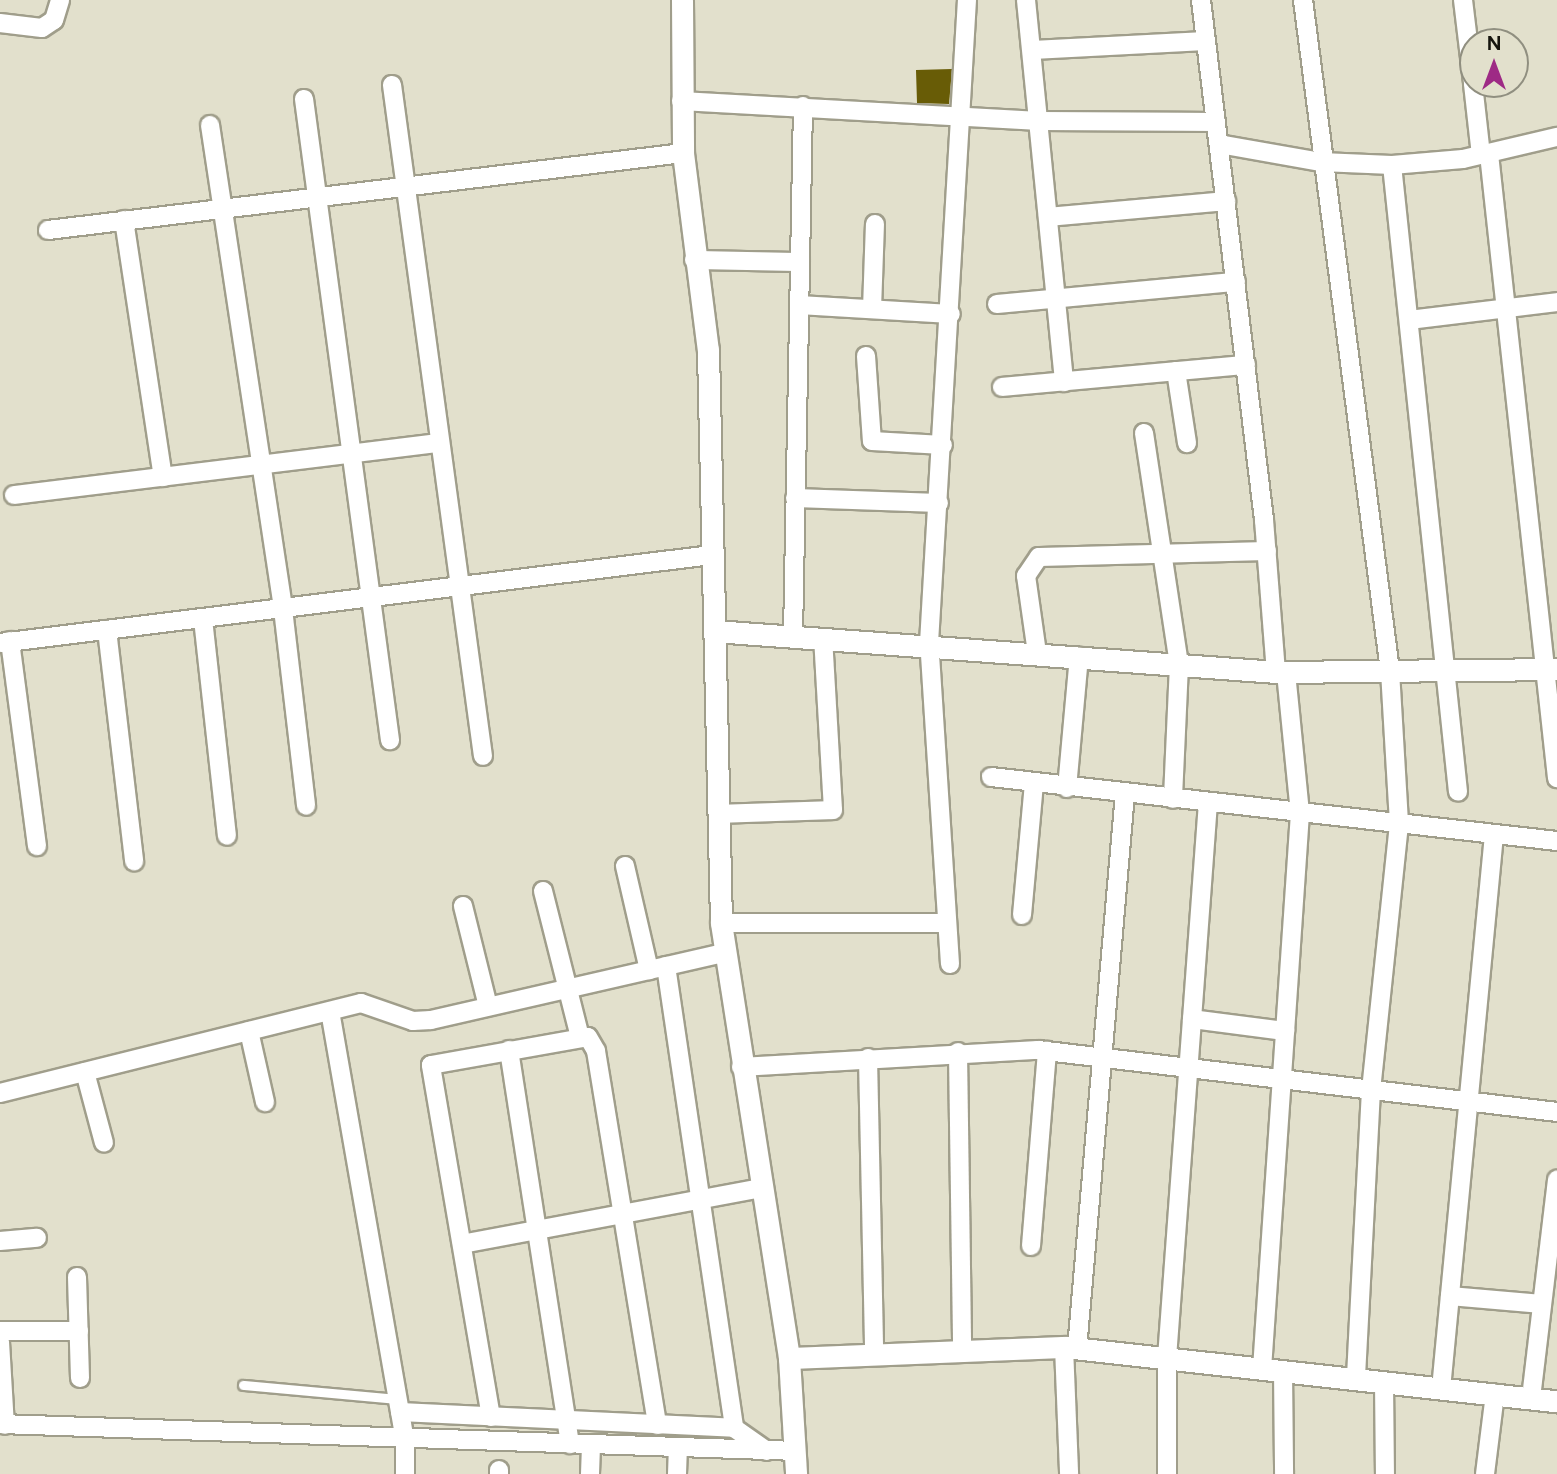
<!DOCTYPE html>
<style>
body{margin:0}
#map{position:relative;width:1557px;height:1474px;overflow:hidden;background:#e2e0cc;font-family:Figtree,sans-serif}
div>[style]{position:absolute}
.building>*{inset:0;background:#685c06}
.roads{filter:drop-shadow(2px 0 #a09e8b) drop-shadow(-2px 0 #a09e8b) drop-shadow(0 2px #a09e8b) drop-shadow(0 -2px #a09e8b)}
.service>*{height:9px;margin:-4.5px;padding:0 4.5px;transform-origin:4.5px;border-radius:4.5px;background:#fff}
.minor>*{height:18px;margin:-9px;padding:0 9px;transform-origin:9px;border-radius:9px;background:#fff}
.tertiary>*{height:21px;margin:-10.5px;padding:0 10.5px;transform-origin:10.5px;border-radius:10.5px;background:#fff}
span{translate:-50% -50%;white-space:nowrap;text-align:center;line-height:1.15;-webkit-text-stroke:7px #e2e0cc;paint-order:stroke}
.north{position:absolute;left:1459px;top:28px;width:70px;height:70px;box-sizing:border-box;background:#e2e0cc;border:2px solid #908f80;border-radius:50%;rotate:0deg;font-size:19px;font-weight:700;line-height:28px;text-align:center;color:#16150e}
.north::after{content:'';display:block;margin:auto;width:24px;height:32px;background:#9e2a85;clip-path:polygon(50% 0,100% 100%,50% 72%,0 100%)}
</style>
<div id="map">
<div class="building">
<div style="clip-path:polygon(952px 69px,949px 104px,917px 103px,916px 70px)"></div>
</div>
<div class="roads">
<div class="service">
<div style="left:243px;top:1385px;width:156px;rotate:5.2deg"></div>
</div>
<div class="minor">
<div style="left:1026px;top:0;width:384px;rotate:84.3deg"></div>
<div style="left:1201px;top:0;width:524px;rotate:83.09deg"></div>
<div style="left:1264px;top:520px;width:152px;rotate:85.5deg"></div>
<div style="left:1303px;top:0;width:677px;rotate:82.61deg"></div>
<div style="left:1390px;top:671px;width:153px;rotate:86.6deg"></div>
<div style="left:1399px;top:824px;width:267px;rotate:96deg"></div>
<div style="left:1371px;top:1090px;width:289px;rotate:93deg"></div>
<div style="left:1463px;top:0;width:84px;rotate:83.1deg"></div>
<div style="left:0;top:23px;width:42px;rotate:6.8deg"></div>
<div style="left:42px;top:28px;width:14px;rotate:-34deg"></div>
<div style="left:54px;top:20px;width:21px;rotate:-73deg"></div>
<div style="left:1032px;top:50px;width:174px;rotate:-3deg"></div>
<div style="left:1473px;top:84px;width:71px;rotate:83.6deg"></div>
<div style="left:392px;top:85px;width:677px;rotate:82.28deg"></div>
<div style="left:304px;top:99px;width:647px;rotate:82.36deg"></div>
<div style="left:681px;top:101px;width:359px;rotate:3.2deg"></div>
<div style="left:1039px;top:121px;width:177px;rotate:0.3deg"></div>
<div style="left:210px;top:125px;width:489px;rotate:81.4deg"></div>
<div style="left:283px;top:609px;width:198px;rotate:83.3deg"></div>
<div style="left:1219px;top:144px;width:104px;rotate:10deg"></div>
<div style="left:1321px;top:162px;width:71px;rotate:2.4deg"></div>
<div style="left:1392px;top:165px;width:71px;rotate:-4.8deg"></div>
<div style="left:1463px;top:159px;width:97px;rotate:-13.2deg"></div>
<div style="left:1489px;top:154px;width:628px;rotate:83.78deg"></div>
<div style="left:1392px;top:165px;width:630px;rotate:83.99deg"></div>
<div style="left:1048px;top:217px;width:179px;rotate:-5.1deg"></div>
<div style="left:124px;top:220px;width:260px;rotate:81.4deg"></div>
<div style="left:48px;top:230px;width:640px;rotate:-6.91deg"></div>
<div style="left:694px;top:260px;width:106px;rotate:1.1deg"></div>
<div style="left:997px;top:304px;width:240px;rotate:-5.3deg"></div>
<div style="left:799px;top:305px;width:152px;rotate:3.4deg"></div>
<div style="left:872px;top:309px;width:85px;rotate:-88deg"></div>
<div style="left:1409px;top:320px;width:149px;rotate:-6.9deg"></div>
<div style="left:866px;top:356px;width:85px;rotate:86deg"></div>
<div style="left:872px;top:441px;width:71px;rotate:3.2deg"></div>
<div style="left:1176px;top:371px;width:73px;rotate:81.3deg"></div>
<div style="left:1002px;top:387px;width:245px;rotate:-5.2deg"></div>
<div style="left:1144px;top:433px;width:235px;rotate:81.4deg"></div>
<div style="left:1179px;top:665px;width:134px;rotate:92.6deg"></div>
<div style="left:14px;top:495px;width:427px;rotate:-7deg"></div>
<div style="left:795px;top:498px;width:144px;rotate:2deg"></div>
<div style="left:203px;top:619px;width:218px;rotate:83.7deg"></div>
<div style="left:107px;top:630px;width:233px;rotate:83.3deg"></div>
<div style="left:793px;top:636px;width:530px;rotate:-88.92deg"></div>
<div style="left:10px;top:641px;width:207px;rotate:82.5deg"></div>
<div style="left:0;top:643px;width:717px;rotate:-7.05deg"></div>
<div style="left:1037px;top:653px;width:78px;rotate:-98.1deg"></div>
<div style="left:1026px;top:576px;width:23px;rotate:-56deg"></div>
<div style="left:1039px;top:557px;width:228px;rotate:-1.5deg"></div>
<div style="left:991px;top:777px;width:570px;rotate:6.45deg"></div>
<div style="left:1067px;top:788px;width:132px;rotate:-84.8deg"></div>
<div style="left:718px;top:814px;width:115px;rotate:-2deg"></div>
<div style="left:833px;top:810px;width:172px;rotate:-93.3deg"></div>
<div style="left:625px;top:866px;width:107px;rotate:77deg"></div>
<div style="left:543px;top:891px;width:151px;rotate:75.8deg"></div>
<div style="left:463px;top:906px;width:103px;rotate:76deg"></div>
<div style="left:1022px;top:915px;width:132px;rotate:-84.8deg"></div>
<div style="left:721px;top:923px;width:226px"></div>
<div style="left:950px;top:964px;width:322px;rotate:-93.7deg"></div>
<div style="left:929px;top:643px;width:644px;rotate:-86.62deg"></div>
<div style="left:666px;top:966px;width:467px;rotate:81.6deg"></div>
<div style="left:330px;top:1011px;width:435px;rotate:80.1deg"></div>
<div style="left:405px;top:1439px;width:35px;rotate:90deg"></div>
<div style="left:1192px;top:1019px;width:94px;rotate:7.4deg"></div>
<div style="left:249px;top:1031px;width:73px;rotate:77.3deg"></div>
<div style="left:509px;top:1050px;width:399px;rotate:81.2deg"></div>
<div style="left:958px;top:1052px;width:294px;rotate:89.2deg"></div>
<div style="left:868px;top:1058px;width:294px;rotate:88.8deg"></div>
<div style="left:741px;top:1067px;width:297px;rotate:-3.3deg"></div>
<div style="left:1038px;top:1050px;width:523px;rotate:6.81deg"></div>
<div style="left:85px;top:1072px;width:73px;rotate:75deg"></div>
<div style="left:0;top:1093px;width:372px;rotate:-14deg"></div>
<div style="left:361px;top:1003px;width:55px;rotate:19.1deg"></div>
<div style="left:413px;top:1021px;width:18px;rotate:-3deg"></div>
<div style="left:431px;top:1020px;width:301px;rotate:-12.9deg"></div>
<div style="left:0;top:1241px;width:37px;rotate:-5deg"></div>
<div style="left:462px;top:1244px;width:303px;rotate:-10.6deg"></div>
<div style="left:1031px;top:1246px;width:196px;rotate:-85.3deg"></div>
<div style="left:77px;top:1277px;width:101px;rotate:88.3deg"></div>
<div style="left:1450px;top:1296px;width:92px;rotate:5deg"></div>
<div style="left:0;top:1331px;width:79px"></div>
<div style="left:0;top:1342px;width:83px;rotate:86.6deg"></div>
<div style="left:1064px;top:1347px;width:127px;rotate:87.7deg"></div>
<div style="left:1077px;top:1349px;width:557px;rotate:-85.06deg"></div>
<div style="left:1262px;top:1369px;width:557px;rotate:-86.09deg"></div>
<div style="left:1300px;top:813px;width:142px;rotate:-95.7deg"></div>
<div style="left:1283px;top:1371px;width:103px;rotate:89.4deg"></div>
<div style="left:1384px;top:1382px;width:92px;rotate:89.4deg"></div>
<div style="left:1441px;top:1389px;width:557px;rotate:-84.54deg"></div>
<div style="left:1531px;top:1398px;width:220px;rotate:-83.2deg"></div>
<div style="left:400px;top:1412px;width:334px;rotate:2.7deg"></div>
<div style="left:734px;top:1428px;width:40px;rotate:34.9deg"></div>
<div style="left:491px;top:1417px;width:357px;rotate:-99.7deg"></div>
<div style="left:431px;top:1065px;width:159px;rotate:-10.1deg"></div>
<div style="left:588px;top:1037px;width:16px;rotate:60deg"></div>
<div style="left:596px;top:1051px;width:379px;rotate:80.7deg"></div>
<div style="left:0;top:1424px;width:796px;rotate:1.94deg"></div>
<div style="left:499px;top:1470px;width:4px;rotate:90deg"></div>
<div style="left:590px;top:1474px;width:29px;rotate:-88deg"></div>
<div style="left:677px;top:1474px;width:26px;rotate:-88deg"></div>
<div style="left:1167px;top:1474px;width:116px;rotate:-90deg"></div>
<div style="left:1167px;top:1358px;width:557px;rotate:-85.78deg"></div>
<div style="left:1485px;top:1474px;width:81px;rotate:-82.9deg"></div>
</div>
<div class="tertiary">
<div style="left:682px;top:0;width:153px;rotate:89.6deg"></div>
<div style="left:683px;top:153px;width:199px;rotate:82.8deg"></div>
<div style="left:708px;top:350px;width:573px;rotate:88.7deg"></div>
<div style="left:721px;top:923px;width:440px;rotate:81.1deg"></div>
<div style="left:789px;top:1358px;width:116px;rotate:86.5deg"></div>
<div style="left:714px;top:631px;width:563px;rotate:4.17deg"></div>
<div style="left:1276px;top:672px;width:281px;rotate:-0.6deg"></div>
<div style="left:789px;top:1358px;width:275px;rotate:-2.3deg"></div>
<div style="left:1064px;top:1347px;width:496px;rotate:6.3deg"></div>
</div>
</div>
<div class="north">N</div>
</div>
